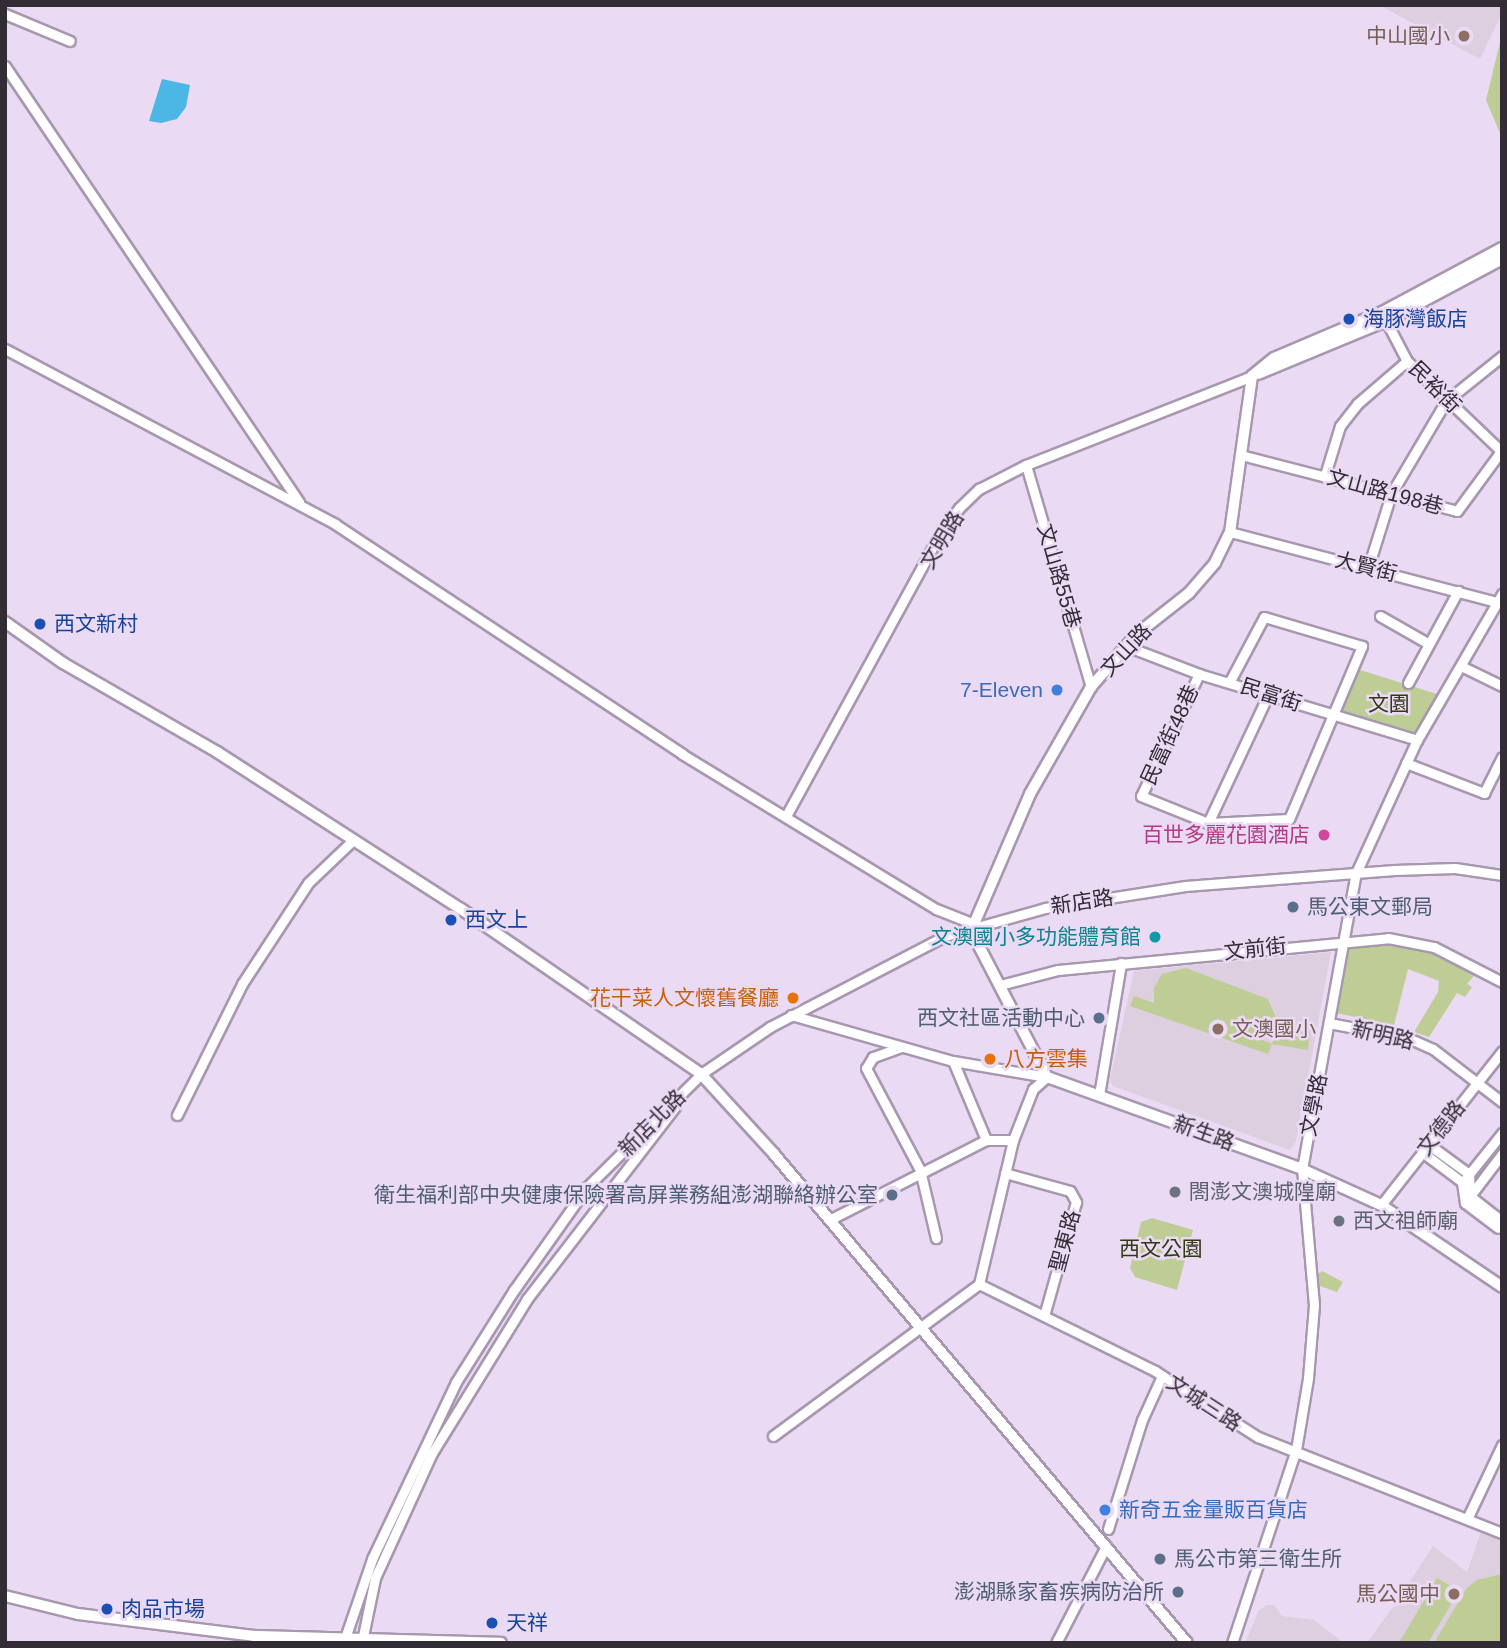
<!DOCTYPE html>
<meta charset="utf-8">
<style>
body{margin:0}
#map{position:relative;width:1507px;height:1648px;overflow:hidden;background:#eadaf3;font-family:Helvetica,"Noto Sans TC",sans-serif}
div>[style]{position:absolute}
.education>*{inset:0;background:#ddcee0}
.green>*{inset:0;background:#becd96}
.water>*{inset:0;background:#4cb6e5}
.roads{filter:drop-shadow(2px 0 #a798af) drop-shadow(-2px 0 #a798af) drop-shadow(0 2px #a798af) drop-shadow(0 -2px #a798af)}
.minor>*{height:9px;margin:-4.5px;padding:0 4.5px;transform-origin:4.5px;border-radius:4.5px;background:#fff}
.major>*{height:10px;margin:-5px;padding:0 5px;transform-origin:5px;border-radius:5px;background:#fff}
.dots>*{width:19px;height:19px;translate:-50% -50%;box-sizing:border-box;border:4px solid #eadaf3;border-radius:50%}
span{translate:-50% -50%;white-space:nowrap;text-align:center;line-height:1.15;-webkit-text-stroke:5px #eadaf3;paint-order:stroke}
.education-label{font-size:21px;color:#785e54}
.right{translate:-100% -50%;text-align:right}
.left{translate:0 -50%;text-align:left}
.transit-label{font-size:21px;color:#164399}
.street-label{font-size:21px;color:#322c35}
.shop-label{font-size:21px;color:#366cbe}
.park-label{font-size:21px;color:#313913}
.hotel-label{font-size:21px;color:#b23c85}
.service-label{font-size:21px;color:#4e5e75}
.culture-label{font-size:21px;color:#0d838f}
.food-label{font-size:21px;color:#c56008}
.worship-label{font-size:21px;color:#5b616d}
.frame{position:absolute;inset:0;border:7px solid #322c35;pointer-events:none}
</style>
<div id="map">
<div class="education">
<div style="clip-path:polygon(1379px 5px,1502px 5px,1502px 13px,1480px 59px)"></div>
<div style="clip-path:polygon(1331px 952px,1296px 1141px,1290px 1150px,1113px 1086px,1110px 1080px,1134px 971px)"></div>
<div style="clip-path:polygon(1481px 1532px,1502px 1540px,1502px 1643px,1367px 1643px,1392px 1608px,1404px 1602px,1407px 1586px,1433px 1546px,1467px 1572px)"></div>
<div style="clip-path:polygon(1267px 1605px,1274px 1605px,1282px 1616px,1314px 1620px,1344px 1643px,1245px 1643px,1259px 1610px)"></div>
</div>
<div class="green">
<div style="clip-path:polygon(1502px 34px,1502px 138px,1486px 100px)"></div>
<div style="clip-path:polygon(1357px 669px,1440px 695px,1416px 738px,1336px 714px)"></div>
<div style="clip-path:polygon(1388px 940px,1433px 949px,1478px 971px,1467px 984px,1472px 987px,1465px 997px,1457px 993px,1429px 1037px,1414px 1032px,1438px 992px,1439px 981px,1408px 969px,1394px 1025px,1336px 1013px,1345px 941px)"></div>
<div style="clip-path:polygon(1186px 968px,1268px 999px,1276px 1018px,1262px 1040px,1272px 1044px,1268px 1054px,1130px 1006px,1134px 996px,1154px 1003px,1154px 988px,1162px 974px)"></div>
<div style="clip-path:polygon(1276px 1025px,1310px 1031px,1308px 1050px,1272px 1044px)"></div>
<div style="clip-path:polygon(1152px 1218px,1193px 1230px,1177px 1290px,1135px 1277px,1130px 1268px,1141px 1222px)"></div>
<div style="clip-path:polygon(1322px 1271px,1343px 1282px,1337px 1292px,1317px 1285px,1317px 1275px)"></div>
<div style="clip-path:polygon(1502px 1574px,1502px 1643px,1434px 1643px,1466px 1589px,1477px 1580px)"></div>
<div style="clip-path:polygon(1437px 1578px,1459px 1591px,1428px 1643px,1399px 1643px)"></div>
</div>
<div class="water">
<div style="clip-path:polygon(162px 79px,190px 85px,186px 107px,177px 119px,161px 123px,149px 121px)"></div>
</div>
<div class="roads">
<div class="minor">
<div style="left:5px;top:14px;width:70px;rotate:22.6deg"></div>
<div style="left:5px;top:66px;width:526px;rotate:56.01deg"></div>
<div style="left:1384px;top:317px;width:50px;rotate:62.4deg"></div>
<div style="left:1407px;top:361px;width:132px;rotate:43.8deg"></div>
<div style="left:5px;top:349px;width:374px;rotate:27.9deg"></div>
<div style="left:335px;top:524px;width:416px;rotate:33.5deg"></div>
<div style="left:682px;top:754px;width:298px;rotate:31.4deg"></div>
<div style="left:936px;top:909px;width:41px;rotate:21.5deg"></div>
<div style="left:1241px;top:455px;width:223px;rotate:14.5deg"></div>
<div style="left:1457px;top:511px;width:74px;rotate:-53.7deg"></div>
<div style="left:1026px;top:465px;width:231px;rotate:73.7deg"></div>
<div style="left:1325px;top:475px;width:51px;rotate:-73deg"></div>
<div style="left:1340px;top:426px;width:28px;rotate:-52deg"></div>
<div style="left:1357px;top:404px;width:66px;rotate:-40.7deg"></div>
<div style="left:1230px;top:532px;width:279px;rotate:14.7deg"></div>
<div style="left:1368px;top:568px;width:77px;rotate:-72.7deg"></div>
<div style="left:1391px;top:494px;width:108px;rotate:-59.4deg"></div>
<div style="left:1446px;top:401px;width:72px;rotate:-38.8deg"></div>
<div style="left:1380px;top:616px;width:56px;rotate:29.7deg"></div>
<div style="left:1126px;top:646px;width:78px;rotate:21deg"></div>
<div style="left:1199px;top:674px;width:228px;rotate:16.8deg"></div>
<div style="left:1461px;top:666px;width:46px;rotate:26deg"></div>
<div style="left:1199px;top:674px;width:135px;rotate:115.4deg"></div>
<div style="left:1141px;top:796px;width:72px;rotate:21.9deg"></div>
<div style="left:1208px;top:823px;width:81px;rotate:-2.8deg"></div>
<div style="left:1289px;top:819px;width:188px;rotate:-67.1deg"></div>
<div style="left:1362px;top:646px;width:102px;rotate:-163.5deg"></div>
<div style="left:1264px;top:617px;width:72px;rotate:118deg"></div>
<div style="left:1408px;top:683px;width:105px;rotate:-61.5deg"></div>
<div style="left:1406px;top:763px;width:84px;rotate:21deg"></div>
<div style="left:1484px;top:793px;width:40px;rotate:-63.4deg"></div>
<div style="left:786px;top:816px;width:324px;rotate:-61.4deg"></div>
<div style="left:941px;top:532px;width:30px;rotate:-53deg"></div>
<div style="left:959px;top:508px;width:28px;rotate:-44deg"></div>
<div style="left:979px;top:489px;width:53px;rotate:-27.1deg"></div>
<div style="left:1026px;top:465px;width:243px;rotate:-21.5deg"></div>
<div style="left:1208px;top:823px;width:144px;rotate:-64.9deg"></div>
<div style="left:1000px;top:985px;width:60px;rotate:-14.5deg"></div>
<div style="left:1058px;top:970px;width:332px;rotate:-5.5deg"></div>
<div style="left:1388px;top:938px;width:47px;rotate:11.1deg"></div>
<div style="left:1434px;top:947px;width:76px;rotate:27.2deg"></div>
<div style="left:791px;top:1015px;width:168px;rotate:15.9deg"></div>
<div style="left:953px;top:1061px;width:95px;rotate:9.7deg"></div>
<div style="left:1329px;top:1023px;width:80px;rotate:10.8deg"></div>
<div style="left:1408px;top:1038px;width:27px;rotate:24deg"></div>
<div style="left:1433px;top:1049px;width:87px;rotate:37.5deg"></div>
<div style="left:901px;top:1047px;width:30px;rotate:160deg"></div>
<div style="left:873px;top:1057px;width:13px;rotate:122deg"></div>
<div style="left:866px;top:1068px;width:115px;rotate:62.1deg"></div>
<div style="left:920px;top:1170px;width:70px;rotate:76.8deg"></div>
<div style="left:953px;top:1061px;width:86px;rotate:67.3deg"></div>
<div style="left:1099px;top:1095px;width:134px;rotate:-80.5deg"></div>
<div style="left:177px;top:1115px;width:146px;rotate:-63.6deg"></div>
<div style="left:242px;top:984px;width:121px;rotate:-56.8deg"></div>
<div style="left:308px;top:883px;width:62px;rotate:-43.7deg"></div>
<div style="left:1428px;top:1144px;width:51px;rotate:36.2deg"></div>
<div style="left:1469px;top:1174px;width:22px;rotate:87deg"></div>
<div style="left:1470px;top:1196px;width:41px;rotate:38deg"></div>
<div style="left:1422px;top:1152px;width:50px;rotate:36.9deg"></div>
<div style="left:1462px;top:1182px;width:21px;rotate:82deg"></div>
<div style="left:1465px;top:1203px;width:41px;rotate:37.1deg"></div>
<div style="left:1005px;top:1173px;width:67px;rotate:15.5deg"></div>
<div style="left:1070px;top:1191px;width:13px;rotate:61deg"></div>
<div style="left:1076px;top:1202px;width:118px;rotate:105.7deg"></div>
<div style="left:1466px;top:1178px;width:58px;rotate:-51.3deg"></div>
<div style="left:1470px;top:1196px;width:53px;rotate:-52.7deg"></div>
<div style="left:1381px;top:1205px;width:196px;rotate:-51.8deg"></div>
<div style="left:829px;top:1220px;width:176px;rotate:-27deg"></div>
<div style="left:986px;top:1140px;width:27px"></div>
<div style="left:979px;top:1284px;width:148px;rotate:-76.7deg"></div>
<div style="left:1013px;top:1140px;width:55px;rotate:-68.6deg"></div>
<div style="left:1033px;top:1089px;width:18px;rotate:-41deg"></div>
<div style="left:773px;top:1436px;width:256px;rotate:-36.4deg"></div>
<div style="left:979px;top:1284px;width:196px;rotate:26.3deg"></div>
<div style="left:1155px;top:1371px;width:122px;rotate:32.7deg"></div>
<div style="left:1258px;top:1437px;width:262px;rotate:21.5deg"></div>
<div style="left:1467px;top:1519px;width:82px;rotate:-64.7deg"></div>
<div style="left:1108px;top:1529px;width:114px;rotate:-72.7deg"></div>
<div style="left:1142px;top:1420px;width:48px;rotate:-65.6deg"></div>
<div style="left:344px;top:1641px;width:87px;rotate:-71.1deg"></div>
<div style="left:372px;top:1559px;width:196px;rotate:-64.6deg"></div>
<div style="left:456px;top:1382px;width:109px;rotate:-57.8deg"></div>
<div style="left:514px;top:1290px;width:126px;rotate:-54.7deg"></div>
<div style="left:587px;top:1187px;width:161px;rotate:-44.7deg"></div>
<div style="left:701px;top:1074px;width:83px;rotate:-34.3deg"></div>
<div style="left:770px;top:1027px;width:197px;rotate:-27.5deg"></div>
<div style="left:945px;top:936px;width:104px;rotate:-15.6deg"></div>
<div style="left:1045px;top:908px;width:142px;rotate:-8.9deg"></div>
<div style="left:1185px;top:886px;width:210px;rotate:-4.4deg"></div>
<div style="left:1394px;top:870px;width:61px;rotate:-1.9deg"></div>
<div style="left:1455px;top:868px;width:48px;rotate:8.5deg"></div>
<div style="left:362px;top:1641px;width:64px;rotate:-78.3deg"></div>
<div style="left:375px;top:1578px;width:137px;rotate:-65.5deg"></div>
<div style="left:432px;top:1453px;width:181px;rotate:-58.3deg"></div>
<div style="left:527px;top:1299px;width:242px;rotate:-52.4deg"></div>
<div style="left:1056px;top:1643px;width:109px;rotate:-62.7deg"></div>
<div style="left:1232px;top:1643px;width:203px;rotate:-71.7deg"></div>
<div style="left:1296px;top:1450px;width:73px;rotate:-80.5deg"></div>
<div style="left:1308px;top:1378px;width:73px;rotate:-85.3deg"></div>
<div style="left:1314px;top:1305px;width:137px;rotate:-95deg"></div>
<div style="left:1302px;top:1169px;width:301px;rotate:-79.7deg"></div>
<div style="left:1356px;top:873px;width:146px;rotate:-65.4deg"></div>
<div style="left:1417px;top:740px;width:169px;rotate:-59.8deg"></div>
</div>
<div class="major">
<div style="left:1502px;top:248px;width:136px;rotate:151.9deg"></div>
<div style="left:1382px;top:312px;width:117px;rotate:156.9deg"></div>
<div style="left:1274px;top:358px;width:28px;rotate:141deg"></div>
<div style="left:1252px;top:376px;width:158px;rotate:98deg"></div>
<div style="left:1230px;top:532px;width:34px;rotate:116deg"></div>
<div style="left:1215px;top:563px;width:40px;rotate:131deg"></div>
<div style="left:1189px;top:593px;width:66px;rotate:141.7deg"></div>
<div style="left:1137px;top:634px;width:70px;rotate:131deg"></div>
<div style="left:1091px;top:687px;width:123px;rotate:119.7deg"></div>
<div style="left:1030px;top:794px;width:142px;rotate:113.3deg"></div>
<div style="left:974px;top:924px;width:23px;rotate:77deg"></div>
<div style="left:979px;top:946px;width:148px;rotate:62.6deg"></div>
<div style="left:1047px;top:1077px;width:271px;rotate:19.8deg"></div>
<div style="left:1302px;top:1169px;width:87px;rotate:24.5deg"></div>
<div style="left:1381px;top:1205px;width:146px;rotate:34.1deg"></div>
<div style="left:1258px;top:374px;width:139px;rotate:-22.5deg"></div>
<div style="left:1386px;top:321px;width:132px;rotate:-28.1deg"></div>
<div style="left:5px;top:622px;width:71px;rotate:35.3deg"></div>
<div style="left:63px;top:663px;width:178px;rotate:30deg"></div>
<div style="left:217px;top:752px;width:290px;rotate:32.8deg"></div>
<div style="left:461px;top:909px;width:291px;rotate:34.5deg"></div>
<div style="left:701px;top:1074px;width:108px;rotate:47.6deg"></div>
<div style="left:774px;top:1154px;width:640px;rotate:49.82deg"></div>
<div style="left:5px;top:1596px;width:75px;rotate:13.9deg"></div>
<div style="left:78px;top:1614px;width:177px;rotate:7.1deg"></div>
<div style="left:254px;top:1636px;width:247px;rotate:1.6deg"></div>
</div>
</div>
<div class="dots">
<div style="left:1464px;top:36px;background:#8d6e63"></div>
<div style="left:1349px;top:319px;background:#1a4fb4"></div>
<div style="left:40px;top:624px;background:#1a4fb4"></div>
<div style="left:1057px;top:690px;background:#3f7fe0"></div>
<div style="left:1324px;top:835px;background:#d1479c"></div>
<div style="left:1293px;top:907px;background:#5c6f8a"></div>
<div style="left:451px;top:920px;background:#1a4fb4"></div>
<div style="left:1155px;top:937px;background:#0f9aa8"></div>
<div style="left:793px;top:998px;background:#e8710a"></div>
<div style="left:1099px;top:1018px;background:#5c6f8a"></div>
<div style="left:1218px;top:1029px;background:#8d6e63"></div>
<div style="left:990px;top:1059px;background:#e8710a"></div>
<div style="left:1175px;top:1192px;background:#6b7280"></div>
<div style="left:892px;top:1195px;background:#5c6f8a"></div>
<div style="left:1339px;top:1221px;background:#6b7280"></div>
<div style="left:1105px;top:1510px;background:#3f7fe0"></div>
<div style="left:1160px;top:1559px;background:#5c6f8a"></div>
<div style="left:1178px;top:1592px;background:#5c6f8a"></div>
<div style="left:1454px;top:1594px;background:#8d6e63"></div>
<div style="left:107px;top:1609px;background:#1a4fb4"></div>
<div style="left:492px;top:1623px;background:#1a4fb4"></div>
</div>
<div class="education-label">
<span class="right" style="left:1450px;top:36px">中山國小</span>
<span class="left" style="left:1232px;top:1029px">文澳國小</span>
<span class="right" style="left:1440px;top:1594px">馬公國中</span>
</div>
<div class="transit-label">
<span class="left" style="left:1363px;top:319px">海豚灣飯店</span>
<span class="left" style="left:54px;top:624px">西文新村</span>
<span class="left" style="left:465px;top:920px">西文上</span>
<span class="left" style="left:121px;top:1609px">肉品市場</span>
<span class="left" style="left:506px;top:1623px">天祥</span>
</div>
<div class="street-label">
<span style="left:1435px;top:387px;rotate:45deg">民裕街</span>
<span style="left:1385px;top:492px;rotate:15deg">文山路198巷</span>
<span style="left:942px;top:540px;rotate:-59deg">文明路</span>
<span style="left:1366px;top:567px;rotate:14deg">大賢街</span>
<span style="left:1059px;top:576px;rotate:74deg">文山路55巷</span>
<span style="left:1126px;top:650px;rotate:-47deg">文山路</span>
<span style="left:1271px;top:695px;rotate:18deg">民富街</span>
<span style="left:1170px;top:735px;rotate:-65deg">民富街48巷</span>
<span style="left:1082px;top:902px;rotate:-9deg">新店路</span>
<span style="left:1255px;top:949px;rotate:-6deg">文前街</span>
<span style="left:1383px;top:1035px;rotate:13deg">新明路</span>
<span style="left:1314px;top:1105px;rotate:-79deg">文學路</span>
<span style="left:652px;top:1123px;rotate:-45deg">新店北路</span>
<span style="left:1441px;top:1128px;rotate:-52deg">文德路</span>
<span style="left:1204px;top:1133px;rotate:20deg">新生路</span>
<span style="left:1065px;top:1241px;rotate:-75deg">聖東路</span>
<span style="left:1204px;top:1403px;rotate:33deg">文城三路</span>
</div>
<div class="shop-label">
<span class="right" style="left:1043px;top:690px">7-Eleven</span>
<span class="left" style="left:1119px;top:1510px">新奇五金量販百貨店</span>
</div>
<div class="park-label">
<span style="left:1389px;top:704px">文園</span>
<span style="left:1161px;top:1249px">西文公園</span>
</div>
<div class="hotel-label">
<span class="right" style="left:1310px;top:835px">百世多麗花園酒店</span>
</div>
<div class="service-label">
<span class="left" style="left:1307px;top:907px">馬公東文郵局</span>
<span class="right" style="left:1085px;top:1018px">西文社區活動中心</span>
<span class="right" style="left:878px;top:1195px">衛生福利部中央健康保險署高屏業務組澎湖聯絡辦公室</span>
<span class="left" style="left:1174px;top:1559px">馬公市第三衛生所</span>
<span class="right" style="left:1164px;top:1592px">澎湖縣家畜疾病防治所</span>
</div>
<div class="culture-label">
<span class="right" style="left:1141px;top:937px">文澳國小多功能體育館</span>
</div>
<div class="food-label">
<span class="right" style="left:779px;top:998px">花干菜人文懷舊餐廳</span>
<span class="left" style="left:1004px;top:1059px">八方雲集</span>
</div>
<div class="worship-label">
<span class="left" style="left:1189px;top:1192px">閤澎文澳城隍廟</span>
<span class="left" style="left:1353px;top:1221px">西文祖師廟</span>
</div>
<div class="frame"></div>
</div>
